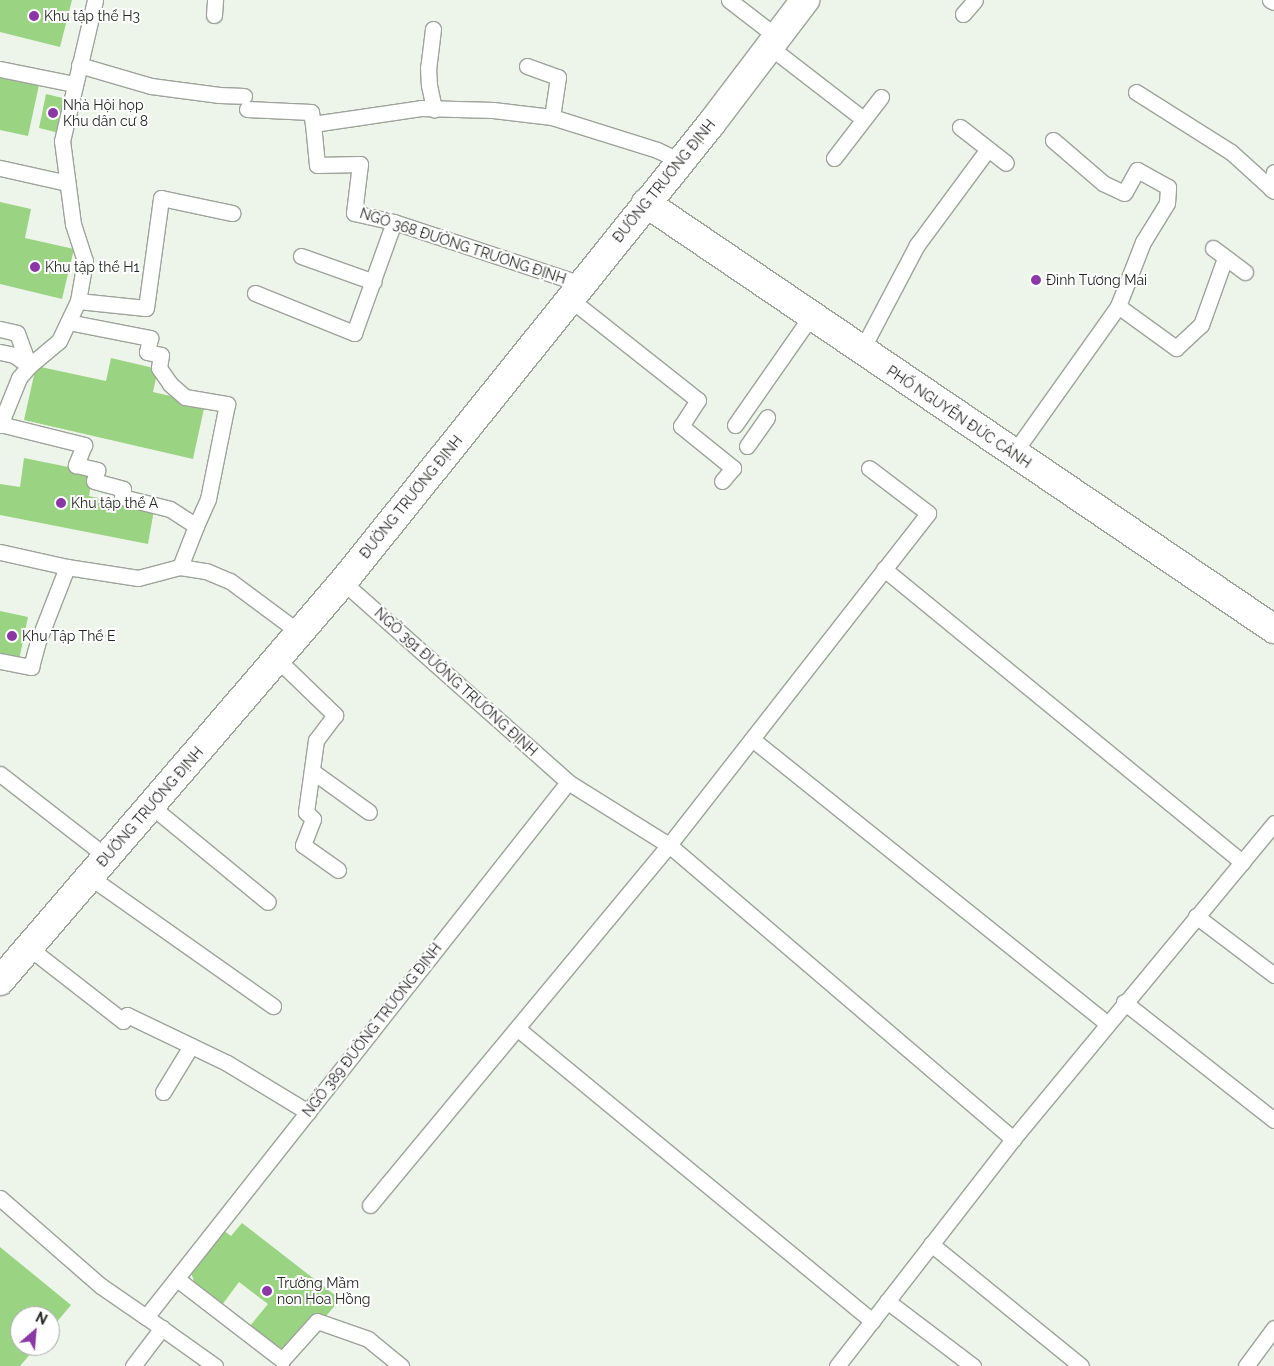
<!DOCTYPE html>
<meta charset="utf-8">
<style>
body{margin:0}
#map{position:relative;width:1274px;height:1366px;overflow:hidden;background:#edf5eb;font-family:Raleway,sans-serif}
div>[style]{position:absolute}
.building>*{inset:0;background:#9ad483}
.roads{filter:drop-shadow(1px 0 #9da39a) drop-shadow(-1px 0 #9da39a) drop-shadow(0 1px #9da39a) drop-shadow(0 -1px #9da39a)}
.lane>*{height:15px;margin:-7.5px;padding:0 7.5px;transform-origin:7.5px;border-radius:7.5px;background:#fff}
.secondary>*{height:28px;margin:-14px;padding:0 14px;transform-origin:14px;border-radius:14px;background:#fff}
.dots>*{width:14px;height:14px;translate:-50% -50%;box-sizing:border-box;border:2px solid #fff;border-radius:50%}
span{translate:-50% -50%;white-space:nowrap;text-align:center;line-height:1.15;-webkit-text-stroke:4px #fff;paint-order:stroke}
.poi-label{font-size:14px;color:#232622}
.left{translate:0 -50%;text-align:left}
.street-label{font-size:14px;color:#232622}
.north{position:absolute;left:10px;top:1306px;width:50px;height:50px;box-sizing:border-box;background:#fff;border:1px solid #a7a8a7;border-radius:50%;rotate:27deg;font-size:14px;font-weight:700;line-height:20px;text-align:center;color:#232622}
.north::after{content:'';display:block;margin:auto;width:18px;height:22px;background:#8b37a6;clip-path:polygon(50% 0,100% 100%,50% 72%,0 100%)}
</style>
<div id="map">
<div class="building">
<div style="clip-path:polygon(0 0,72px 0,60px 47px,0 32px)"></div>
<div style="clip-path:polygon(0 76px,39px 85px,28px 136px,0 130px)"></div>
<div style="clip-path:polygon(46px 94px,67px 99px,59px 133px,39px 128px)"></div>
<div style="clip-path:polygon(0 202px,31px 209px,25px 238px,74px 249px,62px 299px,0 284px)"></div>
<div style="clip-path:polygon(111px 358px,158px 369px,153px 392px,205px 404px,193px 459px,24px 420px,36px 366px,106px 381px)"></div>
<div style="clip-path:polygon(24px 458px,93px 472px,89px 496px,154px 510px,148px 544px,0 515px,0 484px,20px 487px)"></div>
<div style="clip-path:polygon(0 611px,28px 617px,19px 660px,0 656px)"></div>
<div style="clip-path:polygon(242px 1223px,340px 1299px,323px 1320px,286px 1354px,250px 1326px,268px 1304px,239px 1282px,222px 1305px,195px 1284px,190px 1270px,219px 1227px,231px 1236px)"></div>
<div style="clip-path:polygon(0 1247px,71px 1305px,50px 1330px,50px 1316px,20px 1316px,20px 1346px,37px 1346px,20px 1366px,0 1366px)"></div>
</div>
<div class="roads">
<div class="lane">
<div style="left:729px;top:0;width:61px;rotate:37.6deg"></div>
<div style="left:1270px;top:0;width:4px;rotate:27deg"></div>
<div style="left:963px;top:14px;width:18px;rotate:-49deg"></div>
<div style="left:214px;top:15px;width:15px;rotate:-86deg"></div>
<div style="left:433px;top:29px;width:38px;rotate:97deg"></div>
<div style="left:428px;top:67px;width:18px;rotate:87deg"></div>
<div style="left:429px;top:85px;width:25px;rotate:78deg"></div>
<div style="left:770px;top:47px;width:118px;rotate:37.7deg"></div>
<div style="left:79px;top:65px;width:75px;rotate:16.3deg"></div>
<div style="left:151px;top:86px;width:69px;rotate:7.5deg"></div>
<div style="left:219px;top:95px;width:25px;rotate:2deg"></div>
<div style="left:527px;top:66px;width:33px;rotate:20deg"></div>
<div style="left:558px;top:77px;width:40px;rotate:98.5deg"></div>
<div style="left:0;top:69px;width:76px;rotate:11.5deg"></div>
<div style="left:1136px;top:92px;width:112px;rotate:32.3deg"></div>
<div style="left:1231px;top:152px;width:58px;rotate:42.2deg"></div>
<div style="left:247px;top:109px;width:64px;rotate:2.7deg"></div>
<div style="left:311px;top:112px;width:12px;rotate:81deg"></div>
<div style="left:313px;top:124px;width:109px;rotate:-8.4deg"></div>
<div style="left:421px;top:108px;width:72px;rotate:1.6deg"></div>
<div style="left:493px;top:110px;width:59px;rotate:6.8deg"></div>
<div style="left:552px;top:117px;width:110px;rotate:17.4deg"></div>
<div style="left:657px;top:150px;width:26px;rotate:25deg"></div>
<div style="left:313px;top:124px;width:41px;rotate:84.4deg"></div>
<div style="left:317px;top:165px;width:43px;rotate:-1.3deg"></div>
<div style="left:360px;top:164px;width:49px;rotate:97deg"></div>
<div style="left:354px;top:213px;width:41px;rotate:12.7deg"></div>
<div style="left:394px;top:222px;width:197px;rotate:18.3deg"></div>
<div style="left:960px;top:127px;width:58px;rotate:38deg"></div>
<div style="left:834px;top:158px;width:77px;rotate:-52.4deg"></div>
<div style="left:0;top:168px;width:69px;rotate:12.6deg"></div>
<div style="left:1271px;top:189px;width:17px;rotate:-80deg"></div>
<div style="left:1213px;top:248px;width:40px;rotate:37deg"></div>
<div style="left:301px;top:256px;width:77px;rotate:19.6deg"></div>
<div style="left:255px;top:293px;width:107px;rotate:22deg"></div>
<div style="left:354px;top:333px;width:118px;rotate:-70.2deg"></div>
<div style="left:570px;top:299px;width:163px;rotate:38.3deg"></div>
<div style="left:698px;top:400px;width:31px;rotate:123deg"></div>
<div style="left:681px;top:426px;width:67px;rotate:38.9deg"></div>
<div style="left:733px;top:468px;width:17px;rotate:130deg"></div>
<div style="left:78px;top:301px;width:68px;rotate:5.9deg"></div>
<div style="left:146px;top:308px;width:111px;rotate:-82.2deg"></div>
<div style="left:161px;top:198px;width:73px;rotate:11.9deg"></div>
<div style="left:1118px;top:306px;width:72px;rotate:35.9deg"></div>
<div style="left:1176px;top:348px;width:34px;rotate:-43deg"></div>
<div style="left:1201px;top:325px;width:71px;rotate:-70.3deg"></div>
<div style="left:68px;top:322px;width:84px;rotate:11deg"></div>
<div style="left:150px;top:338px;width:14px;rotate:102deg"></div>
<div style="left:147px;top:352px;width:14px;rotate:12deg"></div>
<div style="left:161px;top:355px;width:13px;rotate:99deg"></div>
<div style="left:159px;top:368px;width:19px;rotate:55deg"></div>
<div style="left:170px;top:384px;width:20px;rotate:41deg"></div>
<div style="left:185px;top:397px;width:43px;rotate:9.5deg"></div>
<div style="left:227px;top:404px;width:97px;rotate:101.3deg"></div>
<div style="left:208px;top:499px;width:30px;rotate:114deg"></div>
<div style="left:0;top:329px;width:17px;rotate:13deg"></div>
<div style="left:17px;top:333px;width:35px;rotate:70deg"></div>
<div style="left:861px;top:351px;width:120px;rotate:-62.2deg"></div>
<div style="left:917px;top:245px;width:119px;rotate:-53.5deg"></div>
<div style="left:0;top:352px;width:14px;rotate:12deg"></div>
<div style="left:14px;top:355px;width:19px;rotate:36deg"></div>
<div style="left:0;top:424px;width:87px;rotate:14deg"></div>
<div style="left:84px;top:445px;width:22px;rotate:112deg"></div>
<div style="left:76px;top:465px;width:22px;rotate:13deg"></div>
<div style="left:97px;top:470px;width:11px;rotate:105deg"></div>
<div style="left:94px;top:481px;width:30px;rotate:15deg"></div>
<div style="left:123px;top:489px;width:8px;rotate:97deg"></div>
<div style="left:122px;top:497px;width:49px;rotate:14deg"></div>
<div style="left:170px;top:509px;width:31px;rotate:33deg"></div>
<div style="left:196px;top:526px;width:44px;rotate:111.3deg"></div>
<div style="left:0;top:425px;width:51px;rotate:-68deg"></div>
<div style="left:19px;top:378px;width:16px;rotate:-50deg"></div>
<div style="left:29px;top:366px;width:39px;rotate:-40deg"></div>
<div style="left:59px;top:341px;width:44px;rotate:-64.6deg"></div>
<div style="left:78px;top:301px;width:41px;rotate:-80.1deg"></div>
<div style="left:85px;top:261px;width:39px;rotate:-108deg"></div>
<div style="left:73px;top:224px;width:84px;rotate:-97.5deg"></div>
<div style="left:62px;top:141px;width:145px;rotate:-76.8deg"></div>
<div style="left:735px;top:425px;width:133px;rotate:-55.1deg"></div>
<div style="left:747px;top:446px;width:35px;rotate:-55deg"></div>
<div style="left:1013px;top:454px;width:181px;rotate:-54.6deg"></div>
<div style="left:1118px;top:306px;width:69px;rotate:-68.7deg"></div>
<div style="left:1143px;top:242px;width:46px;rotate:-58.4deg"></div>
<div style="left:1167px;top:203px;width:16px;rotate:-86deg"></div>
<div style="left:1168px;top:187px;width:35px;rotate:-151deg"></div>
<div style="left:1137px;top:170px;width:26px;rotate:119deg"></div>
<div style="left:1124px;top:193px;width:23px;rotate:-155deg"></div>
<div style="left:1103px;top:183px;width:66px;rotate:-139.3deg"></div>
<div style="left:0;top:552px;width:69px;rotate:12.6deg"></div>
<div style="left:67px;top:567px;width:72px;rotate:8.8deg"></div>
<div style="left:138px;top:578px;width:43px;rotate:-14.7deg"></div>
<div style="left:180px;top:567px;width:26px;rotate:9deg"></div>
<div style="left:206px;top:571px;width:26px;rotate:23deg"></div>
<div style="left:230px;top:581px;width:87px;rotate:36.6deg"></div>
<div style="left:884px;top:569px;width:463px;rotate:39.3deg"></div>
<div style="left:343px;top:582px;width:301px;rotate:41.6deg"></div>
<div style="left:568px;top:782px;width:119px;rotate:32deg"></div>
<div style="left:669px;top:845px;width:453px;rotate:40.5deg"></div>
<div style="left:1013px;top:1139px;width:410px;rotate:-50.4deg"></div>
<div style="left:277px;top:659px;width:81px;rotate:44deg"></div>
<div style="left:335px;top:715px;width:31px;rotate:127deg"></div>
<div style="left:316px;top:740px;width:73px;rotate:97.9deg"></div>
<div style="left:306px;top:812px;width:10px;rotate:45deg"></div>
<div style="left:313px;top:819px;width:28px;rotate:111deg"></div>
<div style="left:303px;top:845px;width:43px;rotate:35.5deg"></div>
<div style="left:0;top:661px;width:32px;rotate:11deg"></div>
<div style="left:31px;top:667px;width:24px;rotate:-75deg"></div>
<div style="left:37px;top:644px;width:83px;rotate:-68.7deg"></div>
<div style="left:752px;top:739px;width:455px;rotate:38.7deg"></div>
<div style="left:312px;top:771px;width:70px;rotate:35.7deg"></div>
<div style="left:0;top:774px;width:135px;rotate:37.8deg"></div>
<div style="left:151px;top:806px;width:151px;rotate:39.4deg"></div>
<div style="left:90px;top:877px;width:224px;rotate:35.2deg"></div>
<div style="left:1196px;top:916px;width:98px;rotate:37.1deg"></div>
<div style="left:28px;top:947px;width:120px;rotate:37.9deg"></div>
<div style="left:123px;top:1021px;width:7px;rotate:-56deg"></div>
<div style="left:127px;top:1015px;width:111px;rotate:25.6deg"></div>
<div style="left:227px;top:1063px;width:95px;rotate:31.2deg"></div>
<div style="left:1124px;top:1002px;width:191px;rotate:38.2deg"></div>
<div style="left:518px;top:1029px;width:459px;rotate:39.5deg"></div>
<div style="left:163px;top:1092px;width:54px;rotate:-58.7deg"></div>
<div style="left:0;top:1198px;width:134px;rotate:41.1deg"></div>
<div style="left:101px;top:1286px;width:55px;rotate:34.6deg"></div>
<div style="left:370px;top:1205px;width:468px;rotate:-50.3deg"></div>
<div style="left:669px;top:845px;width:421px;rotate:-52deg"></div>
<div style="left:928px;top:513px;width:74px;rotate:-142.7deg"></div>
<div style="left:931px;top:1244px;width:193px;rotate:39.1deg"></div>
<div style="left:177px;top:1279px;width:133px;rotate:37.6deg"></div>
<div style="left:282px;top:1360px;width:52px;rotate:-48.1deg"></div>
<div style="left:317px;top:1321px;width:54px;rotate:19.4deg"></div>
<div style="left:368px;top:1339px;width:43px;rotate:39.3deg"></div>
<div style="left:887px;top:1301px;width:108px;rotate:37.1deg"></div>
<div style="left:133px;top:1366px;width:48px;rotate:-52.7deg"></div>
<div style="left:215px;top:1366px;width:85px;rotate:-144.6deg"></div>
<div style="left:146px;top:1317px;width:681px;rotate:-51.73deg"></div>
<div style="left:837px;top:1366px;width:287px;rotate:-52.2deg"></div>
<div style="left:1246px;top:1366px;width:47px;rotate:-53.6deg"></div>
</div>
<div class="secondary">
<div style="left:646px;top:203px;width:759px;rotate:34.15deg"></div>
<div style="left:0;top:981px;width:526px;rotate:-49.32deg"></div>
<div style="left:343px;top:582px;width:588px;rotate:-51.22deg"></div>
<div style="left:711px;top:124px;width:156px;rotate:-52.8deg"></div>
</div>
</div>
<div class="dots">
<div style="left:34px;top:16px;background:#8b37a6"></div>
<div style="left:53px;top:113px;background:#8b37a6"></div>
<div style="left:35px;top:267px;background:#8b37a6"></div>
<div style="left:1036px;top:280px;background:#8b37a6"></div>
<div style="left:61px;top:503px;background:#8b37a6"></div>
<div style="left:12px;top:636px;background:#8b37a6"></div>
<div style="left:267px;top:1291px;background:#8b37a6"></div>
</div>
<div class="poi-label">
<span class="left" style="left:44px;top:16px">Khu tập thể H3</span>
<span class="left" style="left:63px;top:113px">Nhà Hội họp<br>Khu dân cư 8</span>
<span class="left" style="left:45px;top:267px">Khu tập thể H1</span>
<span class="left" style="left:1046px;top:280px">Đình Tương Mai</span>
<span class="left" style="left:71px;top:503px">Khu tập thể A</span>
<span class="left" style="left:22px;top:636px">Khu Tập Thể E</span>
<span class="left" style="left:277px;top:1291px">Trường Mầm<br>non Hoa Hồng</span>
</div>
<div class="street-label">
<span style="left:664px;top:181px;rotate:-51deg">ĐƯỜNG TRƯƠNG ĐỊNH</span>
<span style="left:463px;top:246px;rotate:18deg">NGÕ 368 ĐƯỜNG TRƯƠNG ĐỊNH</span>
<span style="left:959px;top:417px;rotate:34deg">PHỐ NGUYỄN ĐỨC CẢNH</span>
<span style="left:411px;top:497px;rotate:-51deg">ĐƯỜNG TRƯƠNG ĐỊNH</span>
<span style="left:456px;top:682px;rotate:42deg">NGÕ 391 ĐƯỜNG TRƯƠNG ĐỊNH</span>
<span style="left:150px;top:807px;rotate:-49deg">ĐƯỜNG TRƯƠNG ĐỊNH</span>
<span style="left:372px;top:1030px;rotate:-52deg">NGÕ 389 ĐƯỜNG TRƯƠNG ĐỊNH</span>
</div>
<div class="north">N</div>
</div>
